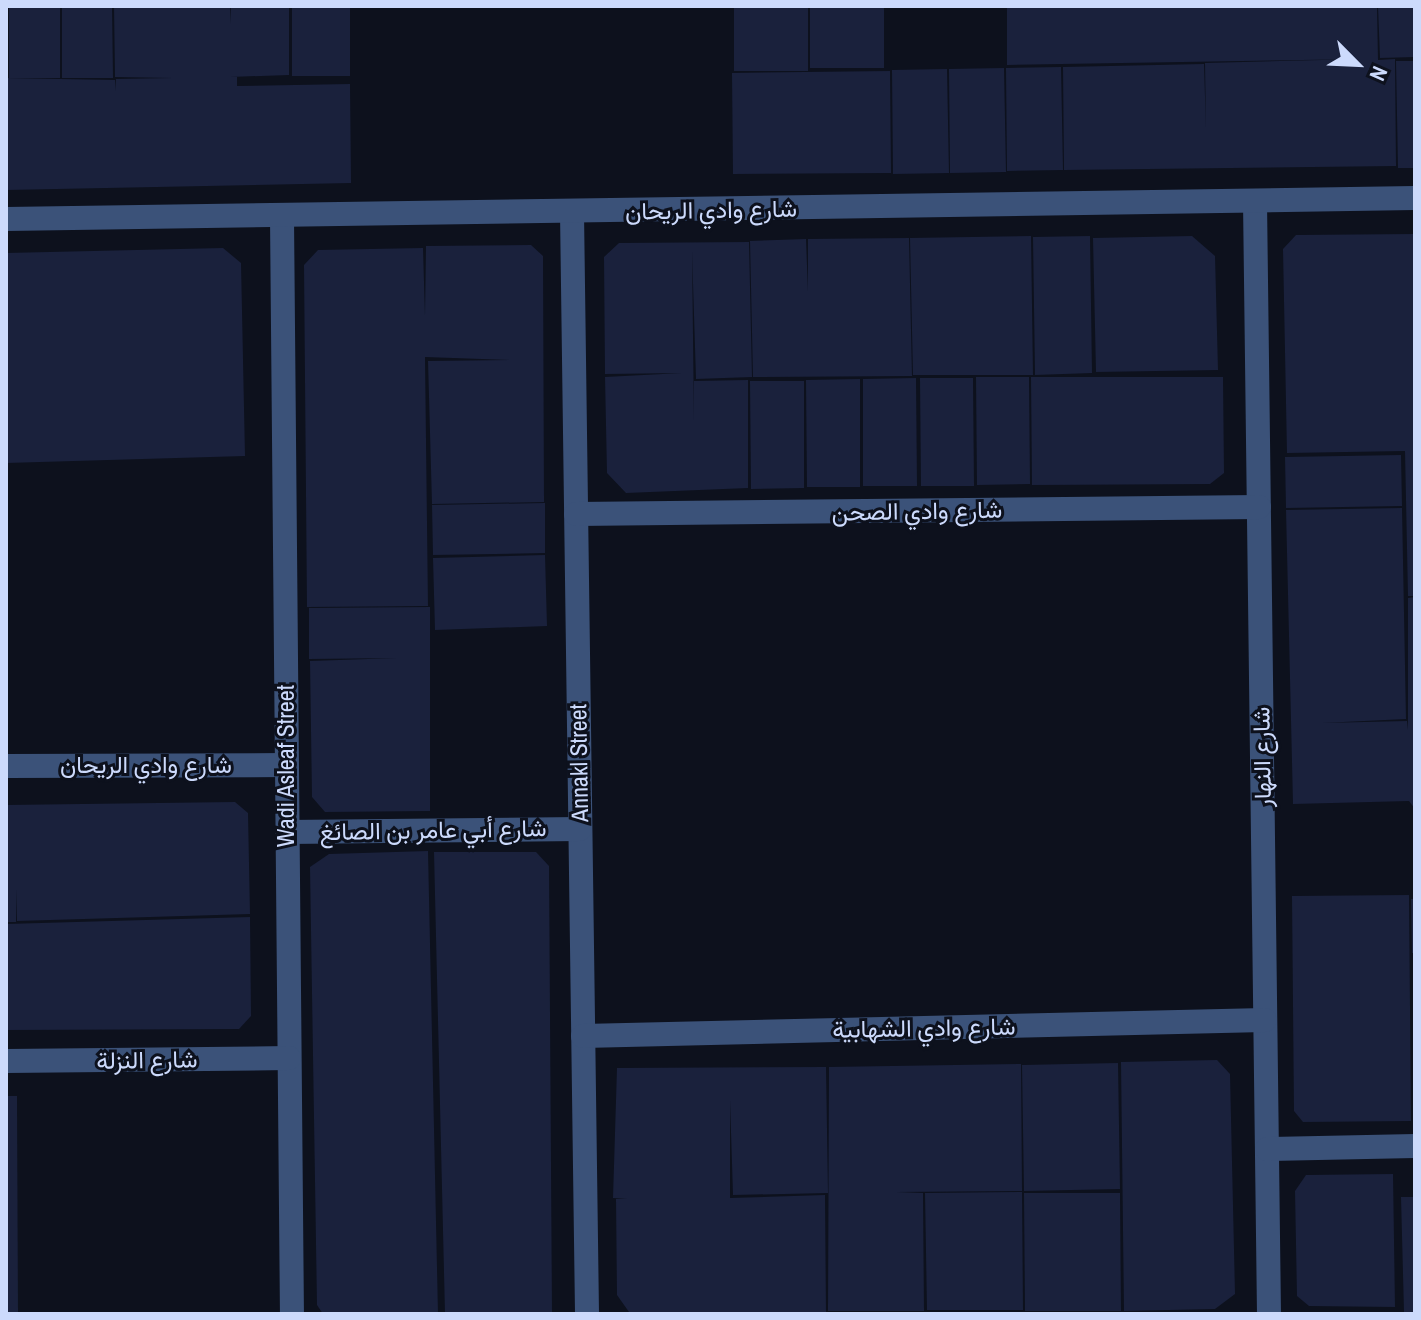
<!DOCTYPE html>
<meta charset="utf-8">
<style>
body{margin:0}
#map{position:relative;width:1421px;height:1320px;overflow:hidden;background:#0d111d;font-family:"Archivo Narrow",Vazirmatn,sans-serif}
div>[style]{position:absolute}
.building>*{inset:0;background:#1a213c}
.minor>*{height:24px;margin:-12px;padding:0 12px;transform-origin:12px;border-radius:12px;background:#3b5279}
span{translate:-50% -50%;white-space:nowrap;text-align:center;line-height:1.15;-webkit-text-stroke:6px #0d111d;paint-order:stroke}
.street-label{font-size:24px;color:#ccdafc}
.frame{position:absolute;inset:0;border:8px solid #ccdafc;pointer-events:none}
.north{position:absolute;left:1317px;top:24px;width:80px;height:80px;-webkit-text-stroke:6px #0d111d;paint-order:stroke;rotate:114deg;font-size:22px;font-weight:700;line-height:32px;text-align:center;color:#ccdafc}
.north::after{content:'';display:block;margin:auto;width:28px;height:36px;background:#ccdafc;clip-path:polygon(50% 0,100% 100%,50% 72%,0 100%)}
</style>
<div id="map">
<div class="building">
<div style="clip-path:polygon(9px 6px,60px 6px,60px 78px,9px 78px)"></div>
<div style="clip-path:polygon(62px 6px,112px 6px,113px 78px,62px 78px)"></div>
<div style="clip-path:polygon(114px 6px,230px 6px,230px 24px,231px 6px,289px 6px,289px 75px,230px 77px,237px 77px,237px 86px,350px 84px,351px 183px,6px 190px,6px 78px,115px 80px,115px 91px,116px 79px,173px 78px,115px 77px)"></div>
<div style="clip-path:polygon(292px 6px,350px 6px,350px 76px,292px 76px)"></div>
<div style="clip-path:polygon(734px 6px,808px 6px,808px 71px,734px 71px)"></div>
<div style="clip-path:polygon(810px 6px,884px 6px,884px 68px,810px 68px)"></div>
<div style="clip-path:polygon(1007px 6px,1377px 6px,1378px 60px,1395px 59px,1396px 166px,1064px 170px,1063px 67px,1204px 64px,1206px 129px,1205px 63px,1364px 59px,1007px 65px)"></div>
<div style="clip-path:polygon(1378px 6px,1415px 6px,1415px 57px,1380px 58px)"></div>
<div style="clip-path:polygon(1396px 61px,1415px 61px,1415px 168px,1398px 168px)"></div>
<div style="clip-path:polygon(1061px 67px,1063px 170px,1007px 171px,1006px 68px)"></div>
<div style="clip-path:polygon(1004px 68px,1006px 172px,950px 173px,949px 69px)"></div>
<div style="clip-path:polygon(947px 69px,949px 173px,893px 174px,892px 70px)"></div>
<div style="clip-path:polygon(890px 71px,891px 173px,733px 174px,732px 73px)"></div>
<div style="clip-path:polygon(1415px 234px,1415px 596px,1408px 596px,1405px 451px,1287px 453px,1283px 249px,1296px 235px)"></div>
<div style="clip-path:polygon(1031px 236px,1033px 375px,913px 375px,910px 238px)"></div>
<div style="clip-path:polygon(1090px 236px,1092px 373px,1035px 375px,1033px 237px)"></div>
<div style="clip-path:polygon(1192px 236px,1215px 256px,1218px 370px,1096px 372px,1093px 238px)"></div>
<div style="clip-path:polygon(909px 238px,912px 376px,753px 377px,750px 241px,806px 239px,808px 292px,808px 239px)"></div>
<div style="clip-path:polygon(749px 242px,752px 377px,696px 379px,692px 251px,694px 422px,694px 381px,748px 380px,748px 488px,626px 493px,607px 473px,605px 377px,682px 373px,605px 374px,604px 257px,619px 243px)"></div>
<div style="clip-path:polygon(531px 245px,543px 256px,544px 502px,432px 504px,428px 361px,510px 360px,425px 357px,428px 606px,307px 607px,304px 265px,318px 250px,423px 248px,425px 316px,426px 246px)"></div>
<div style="clip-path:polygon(223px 248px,241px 263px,245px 456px,6px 463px,6px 253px)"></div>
<div style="clip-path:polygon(976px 377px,1029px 377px,1030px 484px,977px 485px)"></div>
<div style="clip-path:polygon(1031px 377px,1223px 377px,1224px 473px,1210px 484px,1032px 485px)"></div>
<div style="clip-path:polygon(916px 378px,917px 486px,863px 486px,863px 379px)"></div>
<div style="clip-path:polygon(920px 378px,973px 378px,974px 486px,921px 486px)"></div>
<div style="clip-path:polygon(860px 379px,860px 487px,807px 487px,806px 380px)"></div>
<div style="clip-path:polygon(750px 381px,804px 381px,804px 488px,751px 489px)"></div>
<div style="clip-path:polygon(1401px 455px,1402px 506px,1286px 508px,1285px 457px)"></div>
<div style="clip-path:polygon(545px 503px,545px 553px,433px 555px,432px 505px)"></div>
<div style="clip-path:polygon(1402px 508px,1406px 719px,1322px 723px,1407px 721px,1408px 730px,1408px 598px,1415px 597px,1415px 809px,1409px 801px,1293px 804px,1286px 510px)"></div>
<div style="clip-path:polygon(545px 555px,547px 626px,435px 630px,433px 558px)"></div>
<div style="clip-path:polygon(430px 607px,430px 811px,325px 812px,312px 797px,310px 661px,397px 658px,309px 659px,309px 608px)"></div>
<div style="clip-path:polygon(235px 802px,248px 813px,250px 914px,17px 921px,16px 889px,16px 922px,6px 922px,6px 805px)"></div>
<div style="clip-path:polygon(428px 851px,438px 1314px,323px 1314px,317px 1305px,310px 867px,329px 854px)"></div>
<div style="clip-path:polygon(434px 852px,536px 852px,549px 866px,552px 1314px,445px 1314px)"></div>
<div style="clip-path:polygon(1409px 895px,1411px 1121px,1303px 1122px,1294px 1111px,1292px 896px)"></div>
<div style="clip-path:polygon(1411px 899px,1415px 899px,1415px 953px,1412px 953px)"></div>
<div style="clip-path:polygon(250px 917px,251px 1016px,239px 1029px,6px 1030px,6px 924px)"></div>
<div style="clip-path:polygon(1217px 1060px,1230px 1074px,1235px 1294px,1215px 1309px,1124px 1311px,1121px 1062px)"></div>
<div style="clip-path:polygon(1118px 1063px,1120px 1189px,1024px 1191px,1022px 1065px)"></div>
<div style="clip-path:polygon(1021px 1064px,1022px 1191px,896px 1192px,923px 1193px,924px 1311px,828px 1311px,829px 1067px)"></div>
<div style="clip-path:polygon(826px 1067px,828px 1193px,733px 1195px,730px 1100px,730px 1198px,825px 1195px,826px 1313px,629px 1312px,617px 1295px,616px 1199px,627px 1199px,613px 1198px,617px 1068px)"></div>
<div style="clip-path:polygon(6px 1096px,17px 1096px,18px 1314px,6px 1314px)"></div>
<div style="clip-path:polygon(1393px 1174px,1395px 1307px,1309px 1306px,1297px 1296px,1295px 1191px,1306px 1175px)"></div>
<div style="clip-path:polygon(1022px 1192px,1023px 1310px,927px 1310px,925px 1193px)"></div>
<div style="clip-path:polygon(1024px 1193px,1120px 1193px,1121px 1311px,1025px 1311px)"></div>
<div style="clip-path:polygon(1401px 1197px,1415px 1197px,1415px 1312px,1404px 1312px)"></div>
</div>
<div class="minor">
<div style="left:1255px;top:201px;width:1113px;rotate:89.28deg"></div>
<div style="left:572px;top:212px;width:1102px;rotate:89.22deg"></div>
<div style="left:282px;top:217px;width:1097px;rotate:89.48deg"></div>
<div style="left:6px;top:219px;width:1409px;rotate:-0.85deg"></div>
<div style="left:576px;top:514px;width:683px;rotate:-0.59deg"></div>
<div style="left:6px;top:766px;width:280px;rotate:-0.2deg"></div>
<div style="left:287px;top:832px;width:293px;rotate:-0.6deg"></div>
<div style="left:583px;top:1036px;width:682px;rotate:-1.34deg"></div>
<div style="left:6px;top:1061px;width:283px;rotate:-0.6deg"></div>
<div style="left:1267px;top:1149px;width:148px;rotate:-1.2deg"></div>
</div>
<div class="street-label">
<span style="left:711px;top:210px;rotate:-1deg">شارع وادي الريحان</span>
<span style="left:917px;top:511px;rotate:-1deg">شارع وادي الصحن</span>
<span style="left:1262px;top:757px;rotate:-91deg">شارع النهار</span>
<span style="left:579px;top:763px;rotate:-91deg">Annakl Street</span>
<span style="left:146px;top:765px">شارع وادي الريحان</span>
<span style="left:286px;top:766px;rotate:-90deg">Wadi Asleaf Street</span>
<span style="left:433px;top:830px;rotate:-1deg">شارع أبي عامر بن الصائغ</span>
<span style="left:924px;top:1028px;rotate:-1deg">شارع وادي الشهابية</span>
<span style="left:147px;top:1060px;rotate:-1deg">شارع النزلة</span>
</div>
<div class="frame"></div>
<div class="north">N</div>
</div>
